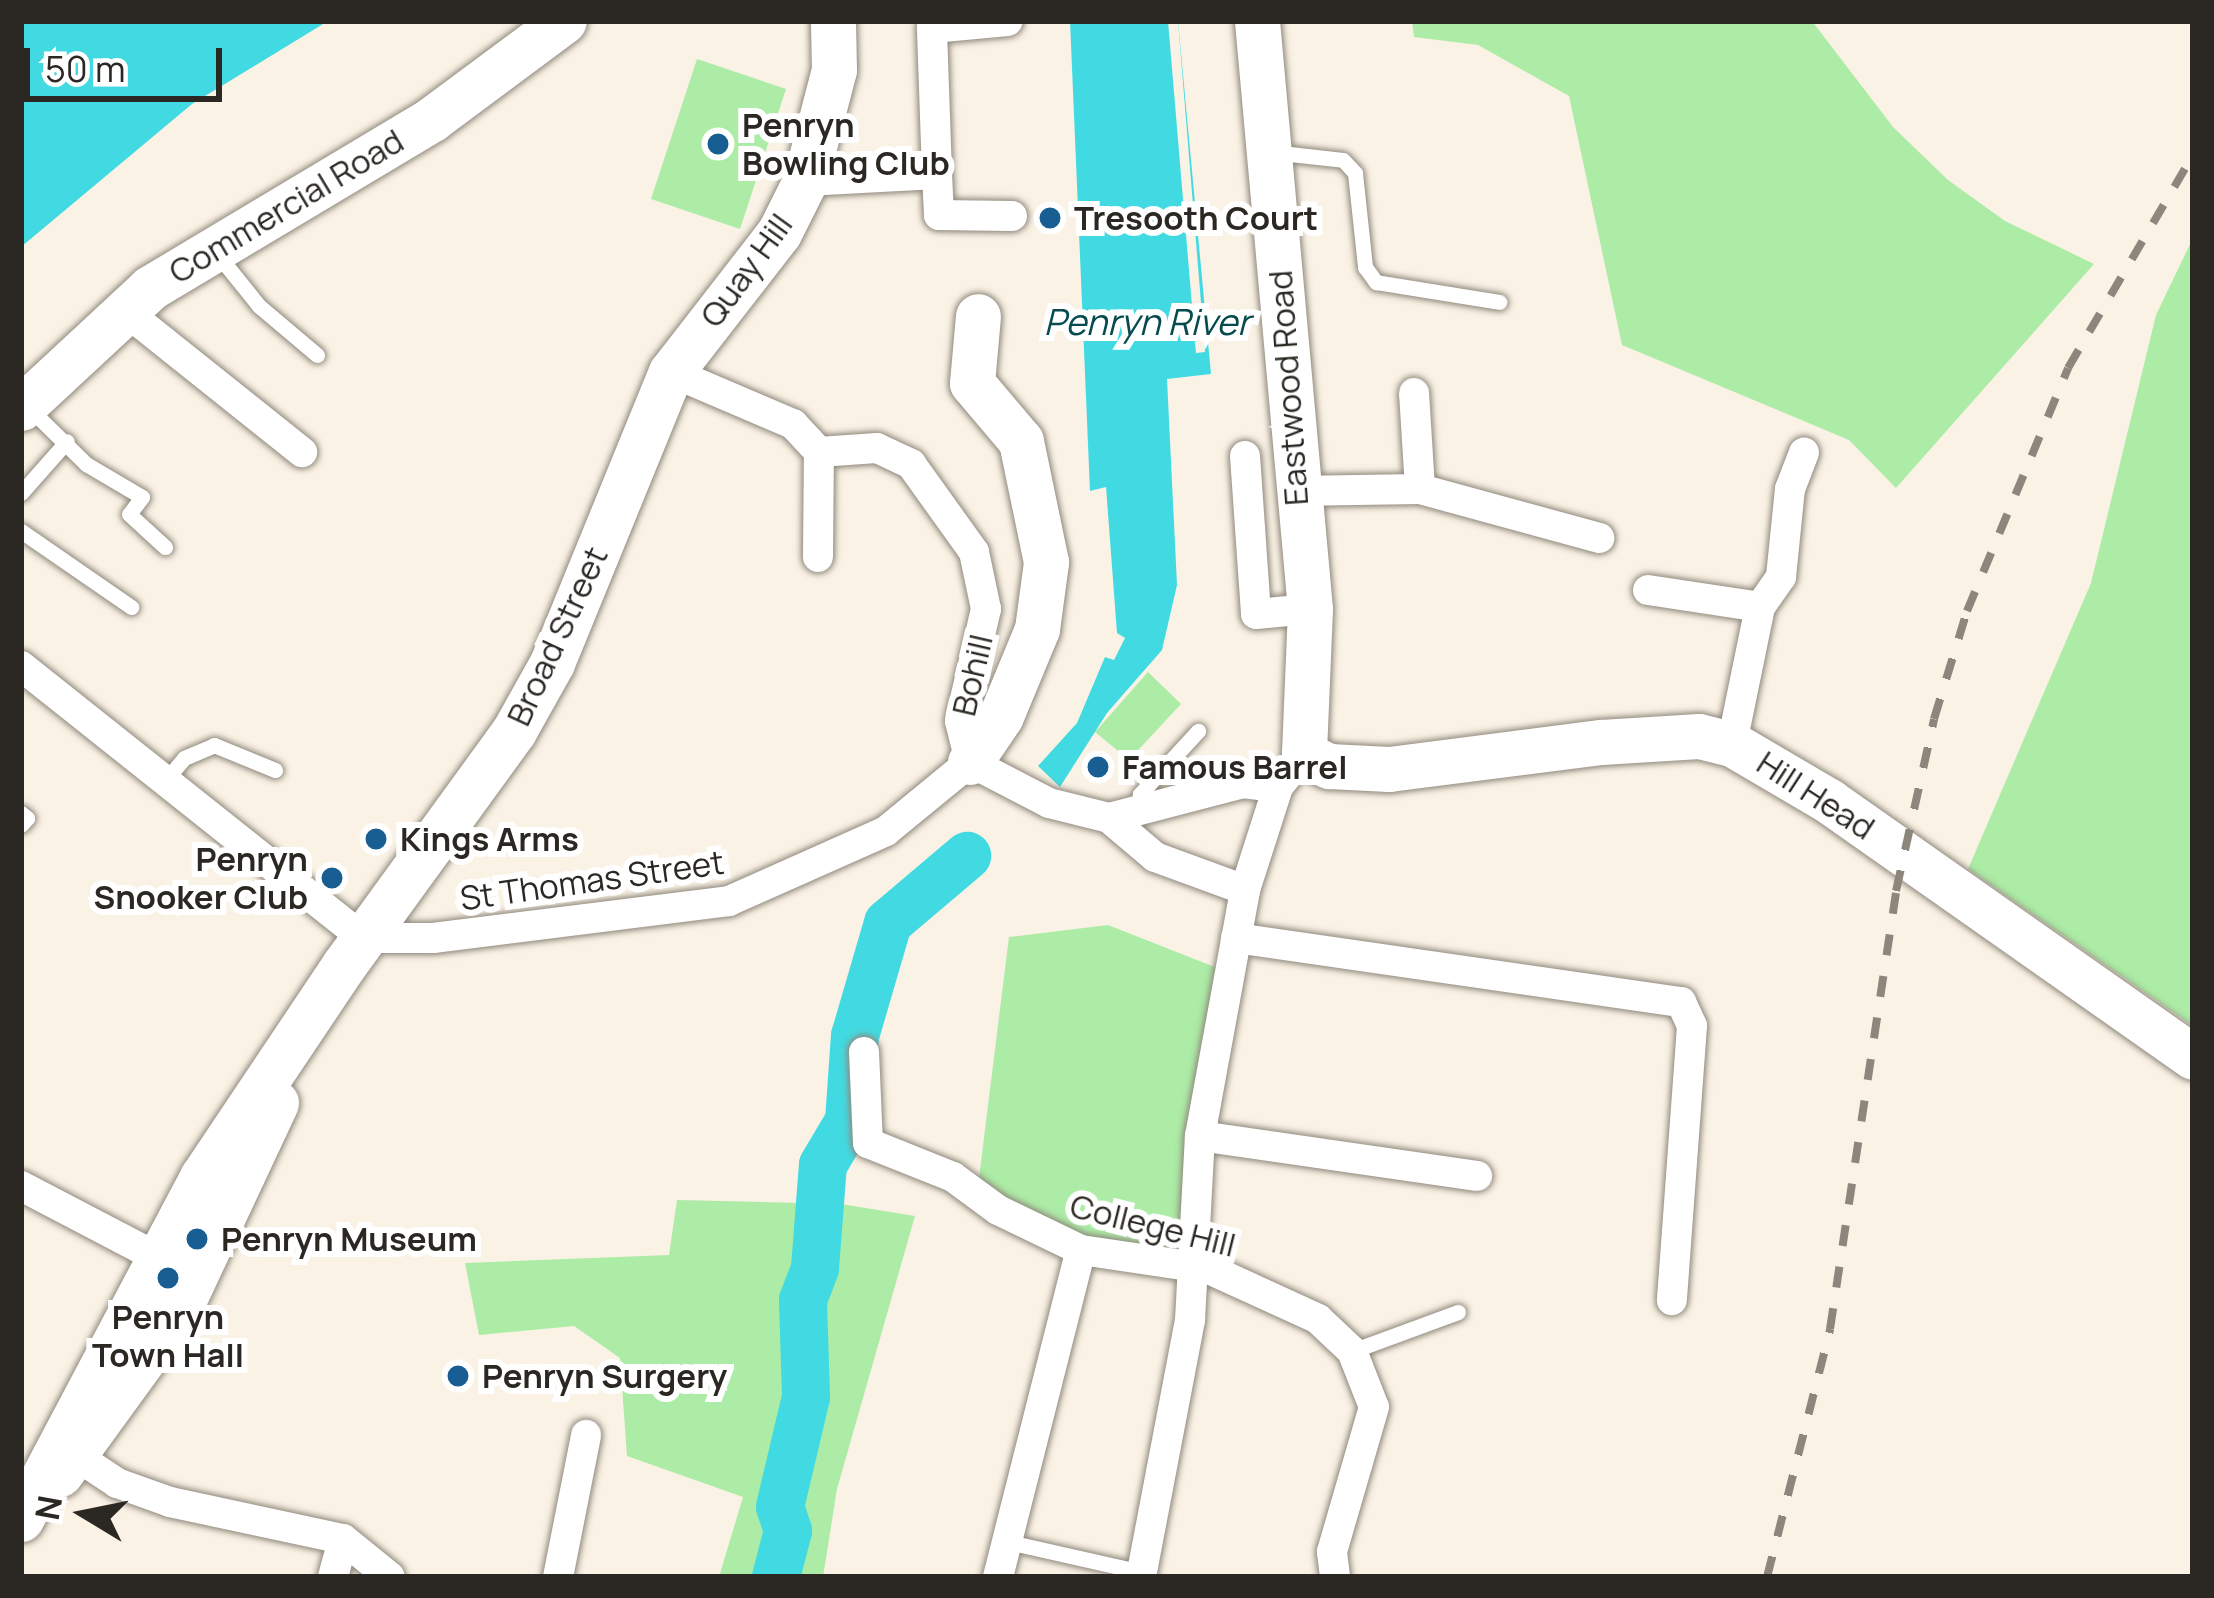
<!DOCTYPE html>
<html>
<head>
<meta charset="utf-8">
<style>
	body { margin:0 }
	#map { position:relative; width:2214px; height:1598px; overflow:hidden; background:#faf2e5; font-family:Manrope,sans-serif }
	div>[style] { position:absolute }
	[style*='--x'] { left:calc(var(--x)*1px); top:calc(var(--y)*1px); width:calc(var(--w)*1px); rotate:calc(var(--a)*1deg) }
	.green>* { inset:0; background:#aceca6 }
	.water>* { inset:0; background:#42dae2 }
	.pier>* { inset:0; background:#faf2e5 }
	.river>* { height:48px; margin:-24px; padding:0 24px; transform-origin:24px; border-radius:24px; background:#42dae2 }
	.roads { filter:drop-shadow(0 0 3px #90897d) drop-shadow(0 0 3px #90897d) }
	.lane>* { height:15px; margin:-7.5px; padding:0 7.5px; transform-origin:7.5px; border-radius:7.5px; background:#fff }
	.street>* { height:30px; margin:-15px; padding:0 15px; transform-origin:15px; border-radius:15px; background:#fff }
	.secondary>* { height:45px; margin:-22.5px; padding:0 22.5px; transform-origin:22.5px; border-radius:22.5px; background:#fff }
	.rail>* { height:8px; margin-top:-4px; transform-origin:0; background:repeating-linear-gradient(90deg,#8c867d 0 21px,transparent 0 42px) }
	.dots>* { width:33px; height:33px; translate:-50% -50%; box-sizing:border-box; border:6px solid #fff; border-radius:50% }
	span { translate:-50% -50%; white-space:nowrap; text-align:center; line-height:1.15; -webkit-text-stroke:12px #fff; paint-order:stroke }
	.poi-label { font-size:33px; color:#2b2823; font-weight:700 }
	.left { translate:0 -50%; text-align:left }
	.right { translate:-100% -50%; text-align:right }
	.street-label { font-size:33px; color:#2b2823 }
	.water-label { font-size:36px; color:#064b4e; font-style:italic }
	.frame { position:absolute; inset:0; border:24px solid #2b2823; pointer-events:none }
	.north { position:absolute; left:24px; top:1454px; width:120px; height:120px; -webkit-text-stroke:9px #fff; paint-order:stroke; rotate:280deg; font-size:33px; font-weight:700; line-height:48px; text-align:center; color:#2b2823 }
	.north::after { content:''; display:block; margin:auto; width:42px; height:54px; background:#2b2823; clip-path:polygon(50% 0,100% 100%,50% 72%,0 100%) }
	.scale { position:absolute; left:24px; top:48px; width:198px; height:54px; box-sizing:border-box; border:6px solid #2b2823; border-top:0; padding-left:15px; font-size:36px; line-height:42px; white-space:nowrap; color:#2b2823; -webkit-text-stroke:9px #fff; paint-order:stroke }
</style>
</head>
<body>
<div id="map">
	<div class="green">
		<i style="clip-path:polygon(1412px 21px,1812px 21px,1893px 127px,1948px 180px,2005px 221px,2094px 264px,1896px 488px,1849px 440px,1622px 345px,1569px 96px,1478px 45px,1414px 37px)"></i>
		<i style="clip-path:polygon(697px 59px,786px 89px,740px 229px,651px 199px)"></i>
		<i style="clip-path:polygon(2193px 238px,2193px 1026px,1968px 869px,2091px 583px,2156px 315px)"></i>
		<i style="clip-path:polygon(1148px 672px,1181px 704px,1129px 760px,1095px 732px)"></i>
		<i style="clip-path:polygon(1108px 925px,1230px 973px,1194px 1266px,1081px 1250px,977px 1194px,1009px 937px)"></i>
		<i style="clip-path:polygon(677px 1200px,841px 1204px,915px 1216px,837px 1489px,823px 1577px,719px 1577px,743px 1497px,627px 1456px,620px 1358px,574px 1326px,479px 1335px,465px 1263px,669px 1255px)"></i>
	</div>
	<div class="water">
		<i style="clip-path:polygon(21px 21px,328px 21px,192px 104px,21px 247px)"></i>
		<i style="clip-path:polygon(1070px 21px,1178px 21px,1211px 374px,1167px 379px,1177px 585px,1162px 650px,1107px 713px,1060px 787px,1038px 766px,1077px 723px,1105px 657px,1114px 660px,1125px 638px,1117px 633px,1106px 487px,1090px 491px)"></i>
	</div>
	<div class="pier">
		<i style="clip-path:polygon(1168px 21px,1178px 21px,1205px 352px,1196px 353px)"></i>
	</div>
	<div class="river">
		<i style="--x:776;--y:1577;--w:48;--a:-75.4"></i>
		<i style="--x:788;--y:1531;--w:25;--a:-108"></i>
		<i style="--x:780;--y:1507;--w:113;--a:-76.7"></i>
		<i style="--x:806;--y:1397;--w:97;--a:-91.8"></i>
		<i style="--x:803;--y:1300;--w:34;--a:-69"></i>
		<i style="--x:815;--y:1268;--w:103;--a:-85.6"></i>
		<i style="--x:823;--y:1165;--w:51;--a:-59.4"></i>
		<i style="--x:849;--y:1121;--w:85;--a:-86"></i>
		<i style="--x:855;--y:1036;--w:118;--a:-73.7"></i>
		<i style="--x:888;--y:923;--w:104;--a:-40.3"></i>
	</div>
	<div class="roads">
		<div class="lane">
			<i style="--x:1272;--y:152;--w:71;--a:6.4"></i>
			<i style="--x:1343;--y:160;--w:18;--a:47"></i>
			<i style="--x:1355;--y:173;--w:95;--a:83.9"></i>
			<i style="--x:1365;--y:267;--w:19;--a:54"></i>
			<i style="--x:1376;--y:282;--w:125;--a:9.2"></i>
			<i style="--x:218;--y:255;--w:65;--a:51.2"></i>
			<i style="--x:259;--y:306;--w:76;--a:40.2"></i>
			<i style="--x:27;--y:406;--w:83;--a:44.5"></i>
			<i style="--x:86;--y:464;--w:65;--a:30.5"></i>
			<i style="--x:142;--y:497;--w:21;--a:127"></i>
			<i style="--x:129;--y:514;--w:49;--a:42.5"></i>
			<i style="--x:21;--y:493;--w:69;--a:-48.5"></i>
			<i style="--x:21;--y:531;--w:134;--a:34.6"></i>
			<i style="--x:164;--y:782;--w:31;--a:-50"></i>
			<i style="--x:184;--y:758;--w:33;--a:-23"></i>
			<i style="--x:214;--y:745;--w:66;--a:22.3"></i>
			<i style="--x:1137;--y:811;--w:17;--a:-80"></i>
			<i style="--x:1140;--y:794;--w:86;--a:-47.4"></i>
			<i style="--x:21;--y:813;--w:8;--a:40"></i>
			<i style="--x:27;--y:818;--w:9;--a:131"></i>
			<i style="--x:1352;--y:1351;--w:113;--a:-20.2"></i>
			<i style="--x:1004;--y:1541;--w:141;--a:12.7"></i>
		</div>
		<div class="street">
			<i style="--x:937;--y:174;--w:41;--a:87.2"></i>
			<i style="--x:939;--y:215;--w:73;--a:0.8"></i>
			<i style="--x:805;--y:181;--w:132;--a:-3"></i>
			<i style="--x:937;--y:174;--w:146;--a:-92"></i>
			<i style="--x:932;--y:28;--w:76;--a:-5.3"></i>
			<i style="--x:124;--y:310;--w:228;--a:38.6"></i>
			<i style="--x:671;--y:372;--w:133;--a:23.1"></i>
			<i style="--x:793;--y:424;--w:38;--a:47"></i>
			<i style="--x:1414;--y:393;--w:96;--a:86.4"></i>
			<i style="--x:819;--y:452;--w:58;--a:-3.9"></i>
			<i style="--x:877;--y:448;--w:38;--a:25"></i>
			<i style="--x:911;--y:464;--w:108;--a:54.4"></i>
			<i style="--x:974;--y:552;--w:58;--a:78.1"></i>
			<i style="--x:986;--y:609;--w:115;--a:103.1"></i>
			<i style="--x:960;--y:721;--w:42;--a:76.3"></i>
			<i style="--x:1245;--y:456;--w:158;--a:86"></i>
			<i style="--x:1256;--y:614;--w:54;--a:-5.3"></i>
			<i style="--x:1294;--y:491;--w:126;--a:-0.9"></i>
			<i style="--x:1420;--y:489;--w:186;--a:15.3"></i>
			<i style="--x:818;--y:557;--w:105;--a:-89.5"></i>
			<i style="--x:1648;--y:590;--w:113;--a:8.6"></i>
			<i style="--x:1760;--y:607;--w:140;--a:101.6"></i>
			<i style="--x:1760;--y:607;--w:37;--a:-55"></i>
			<i style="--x:1781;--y:577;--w:88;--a:-84.2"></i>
			<i style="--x:1790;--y:489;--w:39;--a:-69"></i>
			<i style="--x:21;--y:666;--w:437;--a:38.5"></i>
			<i style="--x:363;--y:938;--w:70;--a:0"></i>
			<i style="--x:433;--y:938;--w:298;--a:-7.1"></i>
			<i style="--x:729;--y:901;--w:172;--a:-24"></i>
			<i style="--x:886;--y:831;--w:109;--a:-39.4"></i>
			<i style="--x:970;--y:762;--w:89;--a:27.4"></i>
			<i style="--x:1049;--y:803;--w:62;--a:14"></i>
			<i style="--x:1109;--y:818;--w:138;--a:-14.6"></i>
			<i style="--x:1243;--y:783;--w:35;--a:7"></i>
			<i style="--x:1109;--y:818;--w:60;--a:40.3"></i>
			<i style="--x:1155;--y:857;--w:96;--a:20.1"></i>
			<i style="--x:1236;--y:938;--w:450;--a:8.2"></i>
			<i style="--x:1681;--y:1002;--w:26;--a:65"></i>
			<i style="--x:1692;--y:1026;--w:275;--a:94.2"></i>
			<i style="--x:864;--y:1052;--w:91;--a:87.5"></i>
			<i style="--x:868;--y:1143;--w:92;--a:21.8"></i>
			<i style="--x:953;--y:1177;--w:56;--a:36.3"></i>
			<i style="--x:998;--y:1210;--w:92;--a:25.7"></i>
			<i style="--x:1081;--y:1250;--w:129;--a:8.4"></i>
			<i style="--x:1209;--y:1269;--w:120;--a:24.6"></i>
			<i style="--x:1318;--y:1319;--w:47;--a:43.3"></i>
			<i style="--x:1352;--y:1351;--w:60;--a:68.6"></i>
			<i style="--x:1374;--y:1407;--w:151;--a:106.2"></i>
			<i style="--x:1332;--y:1552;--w:25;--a:83"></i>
			<i style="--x:1200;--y:1136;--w:280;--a:8.2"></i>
			<i style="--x:21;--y:1186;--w:151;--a:27.6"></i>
			<i style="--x:78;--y:1457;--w:47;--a:33.7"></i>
			<i style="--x:117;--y:1483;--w:56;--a:19.7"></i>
			<i style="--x:170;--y:1502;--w:177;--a:12.1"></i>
			<i style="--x:343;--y:1539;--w:60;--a:39"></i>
			<i style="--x:333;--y:1577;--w:39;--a:-75"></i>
			<i style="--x:558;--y:1577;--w:145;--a:-78.8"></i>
			<i style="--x:998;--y:1577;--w:337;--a:-75.8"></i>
			<i style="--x:1141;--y:1577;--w:262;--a:-79.2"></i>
			<i style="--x:1190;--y:1320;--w:184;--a:-86.9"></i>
			<i style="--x:1200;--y:1136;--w:250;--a:-79.6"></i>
			<i style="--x:1245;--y:890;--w:108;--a:-72.2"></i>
			<i style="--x:1278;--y:787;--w:42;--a:-51.8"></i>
		</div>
		<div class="secondary">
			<i style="--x:1257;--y:21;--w:590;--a:84.85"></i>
			<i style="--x:1310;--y:609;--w:145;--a:92.4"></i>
			<i style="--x:1304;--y:754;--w:28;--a:26"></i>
			<i style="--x:1329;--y:766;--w:60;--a:2.9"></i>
			<i style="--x:1389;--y:769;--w:214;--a:-7.3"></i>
			<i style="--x:1601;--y:742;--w:98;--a:-3.5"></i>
			<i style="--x:1699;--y:736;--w:34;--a:14"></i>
			<i style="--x:1732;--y:744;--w:113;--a:30.4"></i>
			<i style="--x:1829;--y:801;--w:445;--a:35.1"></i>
			<i style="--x:21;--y:408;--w:176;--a:-42.9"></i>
			<i style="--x:150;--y:288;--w:329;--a:-30.9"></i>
			<i style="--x:432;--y:119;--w:164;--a:-36.6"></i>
			<i style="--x:970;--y:762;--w:55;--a:-56"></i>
			<i style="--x:1001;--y:716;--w:94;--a:-67.5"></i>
			<i style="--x:1037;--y:629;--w:68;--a:-82.3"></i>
			<i style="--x:1046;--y:562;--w:124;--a:-101.7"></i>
			<i style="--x:1021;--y:441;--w:76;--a:-130.2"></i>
			<i style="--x:972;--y:383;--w:67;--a:-84.9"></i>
			<i style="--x:60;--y:1474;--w:203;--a:-54"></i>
			<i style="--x:179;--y:1310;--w:229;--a:-64.9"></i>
			<i style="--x:21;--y:1519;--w:387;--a:-62.1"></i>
			<i style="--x:202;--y:1177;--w:255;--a:-56.2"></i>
			<i style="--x:344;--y:965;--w:289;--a:-54"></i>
			<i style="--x:514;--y:731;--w:78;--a:-60.8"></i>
			<i style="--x:552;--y:663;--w:314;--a:-67.8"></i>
			<i style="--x:671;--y:372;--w:176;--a:-52.2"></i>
			<i style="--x:779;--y:233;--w:58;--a:-63.4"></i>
			<i style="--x:805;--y:181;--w:115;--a:-75.4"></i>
			<i style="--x:834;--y:70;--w:49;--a:-91.2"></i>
		</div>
	</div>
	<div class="rail">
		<i style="--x:1767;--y:1577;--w:256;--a:-75.7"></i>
		<i style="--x:1830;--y:1329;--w:443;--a:-81.4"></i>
		<i style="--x:1896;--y:891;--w:176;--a:-77.5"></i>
		<i style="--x:1934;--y:719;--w:113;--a:-73"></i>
		<i style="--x:1967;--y:611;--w:263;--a:-67.4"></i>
		<i style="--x:2068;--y:368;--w:247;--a:-59.6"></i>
	</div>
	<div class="dots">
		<i style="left:718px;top:144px;background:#195e92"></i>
		<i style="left:1050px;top:218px;background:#195e92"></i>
		<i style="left:1098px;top:767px;background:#195e92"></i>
		<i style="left:376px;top:839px;background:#195e92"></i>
		<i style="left:332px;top:878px;background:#195e92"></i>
		<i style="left:197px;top:1239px;background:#195e92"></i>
		<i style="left:168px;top:1278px;background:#195e92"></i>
		<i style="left:458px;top:1376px;background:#195e92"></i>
	</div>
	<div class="poi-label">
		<span class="left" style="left:742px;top:144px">Penryn<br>Bowling Club</span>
		<span class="left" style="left:1074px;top:218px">Tresooth Court</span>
		<span class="left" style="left:1122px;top:767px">Famous Barrel</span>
		<span class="left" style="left:400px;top:839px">Kings Arms</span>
		<span class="right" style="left:308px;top:878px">Penryn<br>Snooker Club</span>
		<span class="left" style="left:221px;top:1239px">Penryn Museum</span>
		<span style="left:168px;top:1336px">Penryn<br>Town Hall</span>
		<span class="left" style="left:482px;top:1376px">Penryn Surgery</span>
	</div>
	<div class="street-label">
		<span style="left:286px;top:206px;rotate:-31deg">Commercial Road</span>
		<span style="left:746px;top:270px;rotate:-54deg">Quay Hill</span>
		<span style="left:1288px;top:388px;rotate:-94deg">Eastwood Road</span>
		<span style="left:557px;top:636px;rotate:-65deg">Broad Street</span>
		<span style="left:972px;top:675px;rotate:-77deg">Bohill</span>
		<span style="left:1816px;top:795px;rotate:33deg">Hill Head</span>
		<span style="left:592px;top:880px;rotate:-8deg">St Thomas Street</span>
		<span style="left:1153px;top:1225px;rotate:14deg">College Hill</span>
	</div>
	<div class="water-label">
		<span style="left:1147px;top:322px">Penryn River</span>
	</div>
	<div class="frame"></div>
	<div class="north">N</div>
	<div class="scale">50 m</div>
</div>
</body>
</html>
